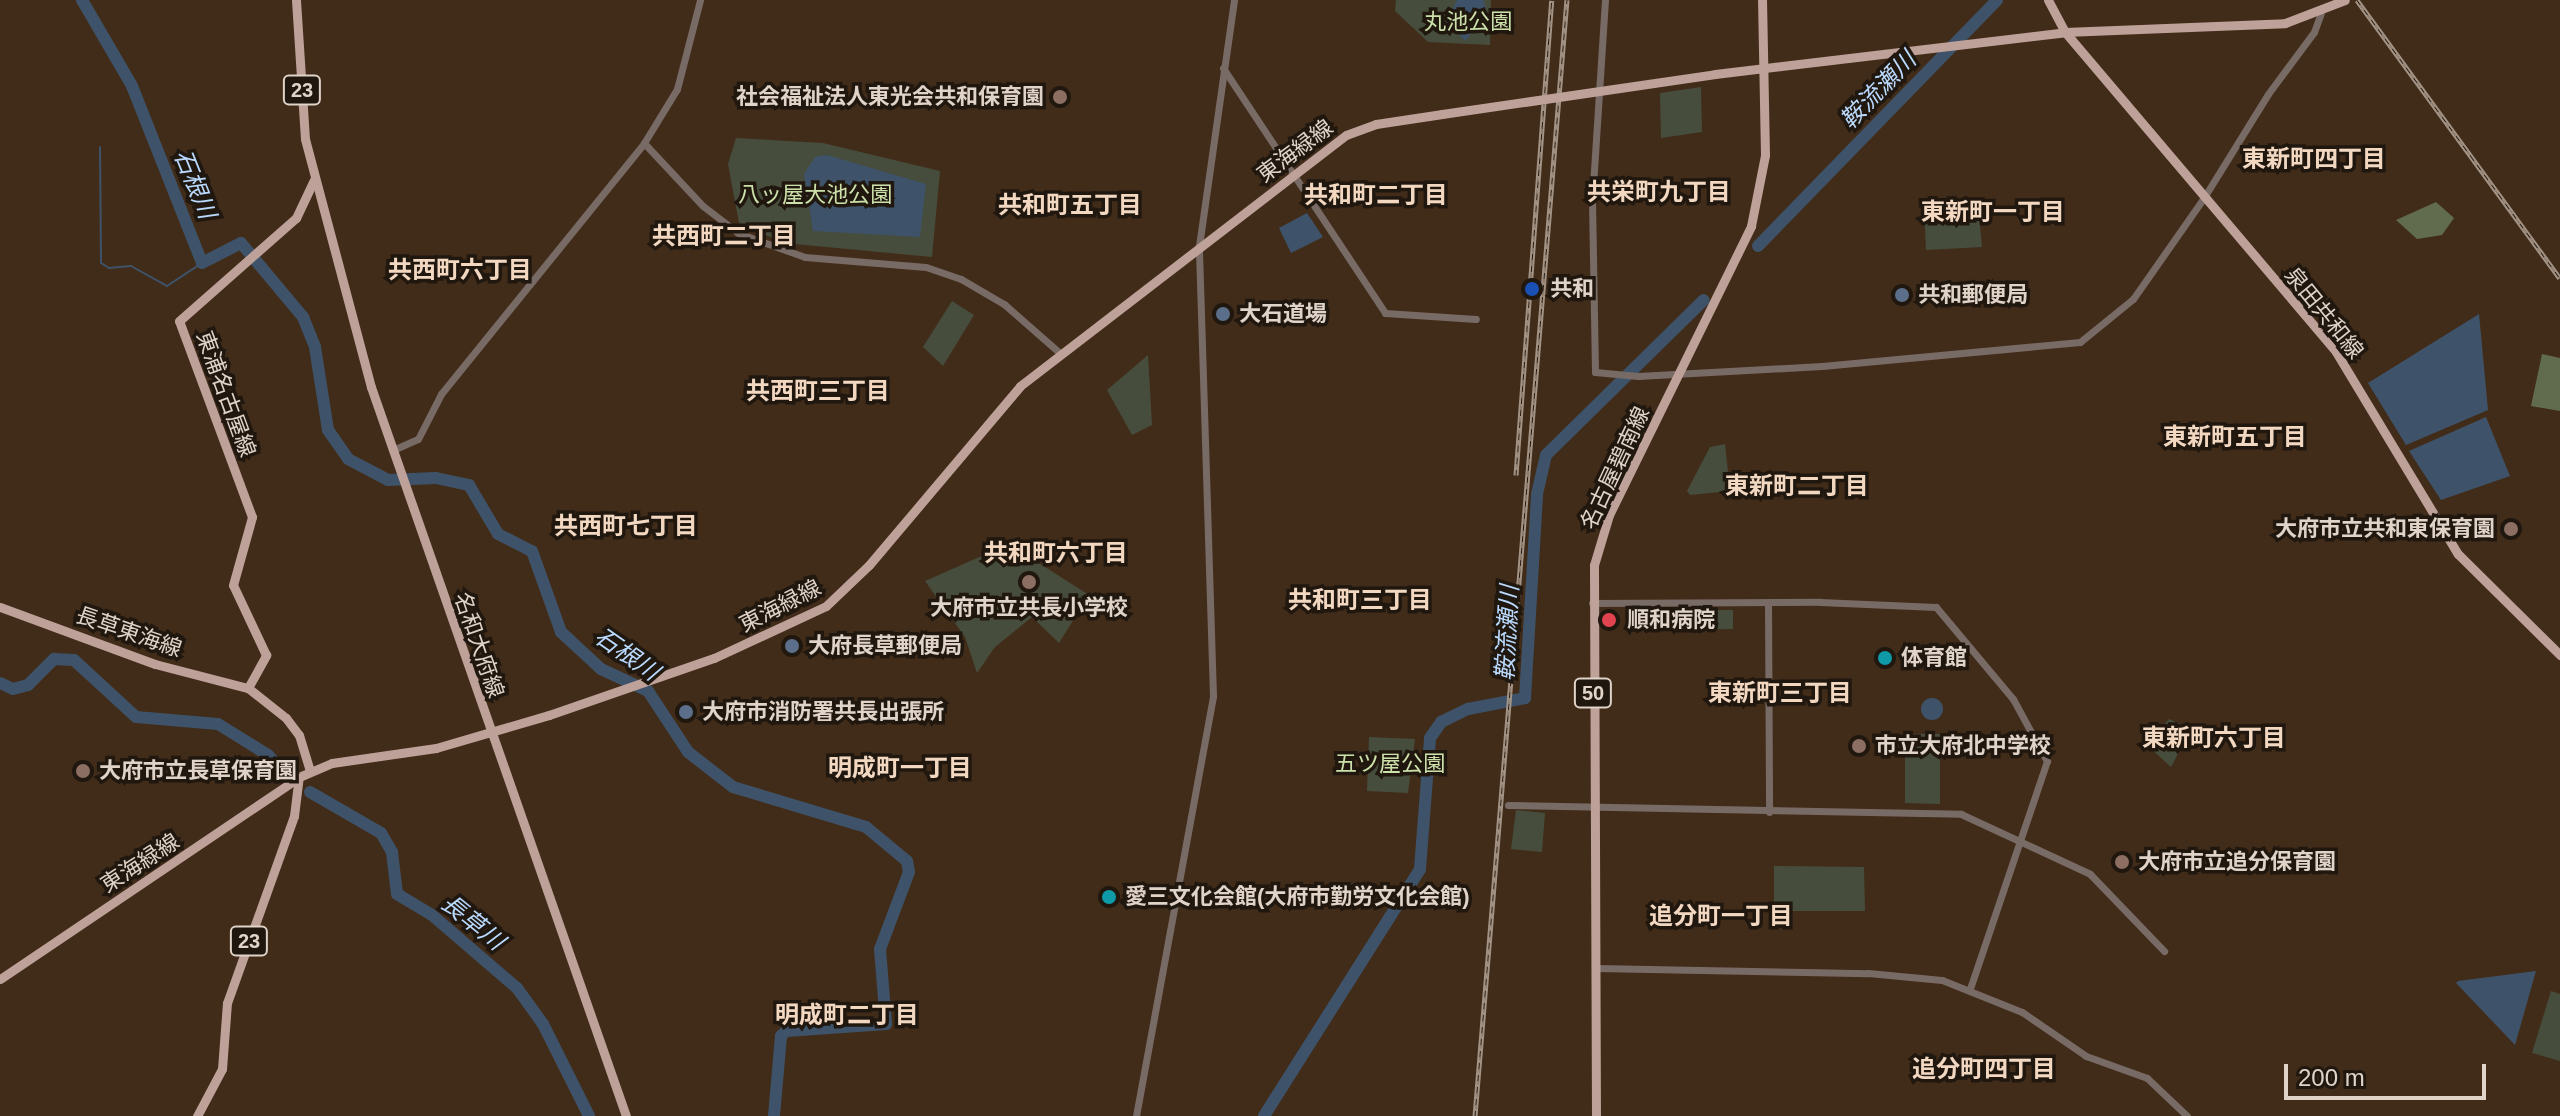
<!DOCTYPE html>
<html>
<head>
<meta charset="utf-8">
<style>
	body { margin:0 }
	#map { position:relative; width:2560px; height:1116px; overflow:hidden; background:#412c1a; font-family:Helvetica,"Noto Sans JP",sans-serif }
	div>[style] { position:absolute }
	[style*='--x'] { left:calc(var(--x)*1px); top:calc(var(--y)*1px); width:calc(var(--w)*1px); rotate:calc(var(--a)*1deg) }
	.green>* { inset:0; background:#474d3c }
	.forest>* { inset:0; background:#616c4f }
	.water>* { inset:0; background:#3e5369 }
	.round { border-radius:50% }
	.stream>* { height:2px; margin:-1px; padding:0 1px; transform-origin:1px; border-radius:1px; background:#3e5369 }
	.river>* { height:12px; margin:-6px; padding:0 6px; transform-origin:6px; border-radius:6px; background:#3e5369 }
	.minor>* { height:7px; margin:-3.5px; padding:0 3.5px; transform-origin:3.5px; border-radius:3.5px; background:#786a65 }
	.major>* { height:9px; margin:-4.5px; padding:0 4.5px; transform-origin:4.5px; border-radius:4.5px; background:#bea198 }
	.rail>* { height:5px; margin-top:-2.5px; transform-origin:0; background:repeating-linear-gradient(90deg,#20170f 0 6px,#a39385 0 12px); box-sizing:border-box; border-block:2px solid #a39385 }
	.major-bridge>* { height:9px; margin:-4.5px; padding:0 4.5px; transform-origin:4.5px; border-radius:4.5px; background:#bea198 }
	.dots>* { width:22px; height:22px; translate:-50% -50%; box-sizing:border-box; border:4px solid #20170f; border-radius:50% }
	span { translate:-50% -50%; white-space:nowrap; text-align:center; line-height:1.15; -webkit-text-stroke:7px #20170f; paint-order:stroke }
	.shield-label span { padding:2px 6px; background:#20170f; border:2px solid; border-radius:6px; -webkit-text-stroke-width:0 }
	.shield-label { font-size:20px; color:#e0d3c8; font-weight:700 }
	.park-label { font-size:22px; color:#cce0aa }
	.poi-label { font-size:22px; color:#e0d3c8; font-weight:700 }
	.right { translate:-100% -50%; text-align:right }
	.left { translate:0 -50%; text-align:left }
	.street-label { font-size:22px; color:#e0d3c8 }
	.water-label { font-size:24px; color:#b9d9fd; font-style:italic }
	.neighbourhood-label { font-size:24px; color:#f2d7c1; font-weight:700 }
	.scale { position:absolute; left:2284px; top:1064px; width:202px; height:36px; box-sizing:border-box; border:4px solid #e0d3c8; border-top:0; padding-left:10px; font-size:24px; line-height:28px; white-space:nowrap; color:#e0d3c8; -webkit-text-stroke:6px #20170f; paint-order:stroke }
</style>
</head>
<body>
<div id="map">
	<div class="green">
		<i style="clip-path:polygon(1396px 0,1491px 0,1490px 45px,1428px 42px,1395px 11px)"></i>
		<i style="clip-path:polygon(1701px 87px,1702px 132px,1661px 138px,1660px 93px)"></i>
		<i style="clip-path:polygon(736px 138px,823px 143px,940px 171px,932px 257px,784px 243px,739px 223px,728px 164px)"></i>
		<i style="clip-path:polygon(1978px 203px,1982px 247px,1926px 250px,1924px 208px)"></i>
		<i style="clip-path:polygon(952px 301px,974px 315px,943px 366px,923px 347px)"></i>
		<i style="clip-path:polygon(1148px 355px,1152px 425px,1132px 435px,1107px 390px)"></i>
		<i style="clip-path:polygon(1725px 444px,1730px 491px,1690px 495px,1687px 491px,1710px 447px)"></i>
		<i style="clip-path:polygon(1009px 544px,1089px 595px,1059px 643px,1032px 617px,995px 647px,977px 673px,965px 637px,925px 581px)"></i>
		<i style="clip-path:polygon(1660px 610px,1733px 610px,1733px 629px,1660px 630px)"></i>
		<i style="clip-path:polygon(2169px 719px,2191px 729px,2171px 767px,2147px 745px)"></i>
		<i style="clip-path:polygon(1905px 734px,1940px 734px,1940px 804px,1905px 803px)"></i>
		<i style="clip-path:polygon(1369px 737px,1415px 739px,1408px 793px,1367px 791px)"></i>
		<i style="clip-path:polygon(1516px 810px,1545px 813px,1542px 852px,1511px 849px)"></i>
		<i style="clip-path:polygon(1774px 866px,1864px 867px,1865px 911px,1774px 911px)"></i>
		<i style="clip-path:polygon(2551px 991px,2560px 994px,2560px 1061px,2532px 1053px)"></i>
	</div>
	<div class="forest">
		<i style="clip-path:polygon(2436px 202px,2454px 218px,2442px 235px,2417px 239px,2396px 220px)"></i>
		<i style="clip-path:polygon(2542px 354px,2560px 358px,2560px 411px,2531px 406px)"></i>
	</div>
	<div class="water">
		<i style="clip-path:polygon(1457px 0,1483px 0,1486px 8px,1466px 41px,1446px 23px)"></i>
		<i style="clip-path:polygon(827px 155px,926px 184px,920px 237px,813px 231px,804px 174px,815px 157px)"></i>
		<i style="clip-path:polygon(1307px 213px,1323px 237px,1291px 253px,1279px 228px)"></i>
		<i style="clip-path:polygon(2479px 314px,2488px 410px,2406px 445px,2368px 383px)"></i>
		<i style="clip-path:polygon(2486px 417px,2510px 476px,2441px 500px,2409px 451px)"></i>
		<i class="round" style="left:1921px;top:698px;width:22px;height:22px"></i>
		<i style="clip-path:polygon(2536px 971px,2515px 1045px,2456px 983px,2458px 981px)"></i>
	</div>
	<div class="stream">
		<i style="--x:100;--y:147;--w:116;--a:89.5"></i>
		<i style="--x:101;--y:263;--w:9;--a:32"></i>
		<i style="--x:109;--y:268;--w:22;--a:-5"></i>
		<i style="--x:131;--y:266;--w:41;--a:29.1"></i>
		<i style="--x:167;--y:286;--w:42;--a:-33.3"></i>
	</div>
	<div class="river">
		<i style="--x:82;--y:0;--w:99;--a:59.8"></i>
		<i style="--x:132;--y:86;--w:190;--a:68.4"></i>
		<i style="--x:202;--y:263;--w:44;--a:-27.1"></i>
		<i style="--x:241;--y:243;--w:97;--a:50"></i>
		<i style="--x:303;--y:317;--w:32;--a:68"></i>
		<i style="--x:315;--y:347;--w:84;--a:81.1"></i>
		<i style="--x:328;--y:430;--w:35;--a:55"></i>
		<i style="--x:348;--y:459;--w:45;--a:27.7"></i>
		<i style="--x:388;--y:480;--w:48;--a:-2.4"></i>
		<i style="--x:436;--y:478;--w:34;--a:12"></i>
		<i style="--x:469;--y:485;--w:57;--a:59.4"></i>
		<i style="--x:498;--y:534;--w:38;--a:27"></i>
		<i style="--x:532;--y:551;--w:86;--a:70.3"></i>
		<i style="--x:561;--y:632;--w:54;--a:42.8"></i>
		<i style="--x:601;--y:669;--w:52;--a:25.1"></i>
		<i style="--x:648;--y:691;--w:73;--a:56.7"></i>
		<i style="--x:688;--y:752;--w:57;--a:37.9"></i>
		<i style="--x:733;--y:787;--w:139;--a:16.7"></i>
		<i style="--x:866;--y:827;--w:53;--a:39.7"></i>
		<i style="--x:907;--y:861;--w:11;--a:80"></i>
		<i style="--x:909;--y:872;--w:82;--a:110.6"></i>
		<i style="--x:880;--y:949;--w:75;--a:85.4"></i>
		<i style="--x:886;--y:1024;--w:100;--a:176"></i>
		<i style="--x:786;--y:1031;--w:7;--a:135"></i>
		<i style="--x:781;--y:1036;--w:80;--a:95"></i>
		<i style="--x:1758;--y:246;--w:343;--a:-45.8"></i>
		<i style="--x:0;--y:683;--w:14;--a:25"></i>
		<i style="--x:13;--y:689;--w:16;--a:-15"></i>
		<i style="--x:28;--y:685;--w:37;--a:-45"></i>
		<i style="--x:54;--y:659;--w:20;--a:3"></i>
		<i style="--x:74;--y:660;--w:84;--a:42.6"></i>
		<i style="--x:136;--y:717;--w:82;--a:4.9"></i>
		<i style="--x:218;--y:724;--w:59;--a:31.8"></i>
		<i style="--x:268;--y:755;--w:23;--a:47"></i>
		<i style="--x:310;--y:792;--w:82;--a:30"></i>
		<i style="--x:381;--y:833;--w:22;--a:60"></i>
		<i style="--x:392;--y:852;--w:42;--a:83.2"></i>
		<i style="--x:397;--y:894;--w:41;--a:31"></i>
		<i style="--x:432;--y:915;--w:112;--a:40.7"></i>
		<i style="--x:517;--y:988;--w:44;--a:54.2"></i>
		<i style="--x:543;--y:1024;--w:103;--a:63.4"></i>
		<i style="--x:1264;--y:1116;--w:292;--a:-57.7"></i>
		<i style="--x:1420;--y:869;--w:131;--a:-85.6"></i>
		<i style="--x:1430;--y:738;--w:19;--a:-55"></i>
		<i style="--x:1441;--y:722;--w:30;--a:-26"></i>
		<i style="--x:1468;--y:709;--w:58;--a:-10.9"></i>
		<i style="--x:1525;--y:698;--w:204;--a:-86.6"></i>
		<i style="--x:1537;--y:494;--w:40;--a:-77"></i>
		<i style="--x:1546;--y:455;--w:221;--a:-44.5"></i>
	</div>
	<div class="minor">
		<i style="--x:1605;--y:0;--w:200;--a:93.7"></i>
		<i style="--x:1592;--y:200;--w:172;--a:89"></i>
		<i style="--x:1595;--y:372;--w:43;--a:5.3"></i>
		<i style="--x:1638;--y:376;--w:184;--a:-3.1"></i>
		<i style="--x:1822;--y:366;--w:259;--a:-5.3"></i>
		<i style="--x:2080;--y:342;--w:68;--a:-39.1"></i>
		<i style="--x:2133;--y:299;--w:122;--a:-55"></i>
		<i style="--x:2203;--y:199;--w:123;--a:-58.2"></i>
		<i style="--x:2268;--y:94;--w:77;--a:-53.4"></i>
		<i style="--x:2314;--y:32;--w:20;--a:-70"></i>
		<i style="--x:1223;--y:68;--w:294;--a:56.5"></i>
		<i style="--x:1385;--y:313;--w:91;--a:3.8"></i>
		<i style="--x:644;--y:143;--w:86;--a:46.9"></i>
		<i style="--x:703;--y:206;--w:44;--a:37.6"></i>
		<i style="--x:738;--y:233;--w:71;--a:19.7"></i>
		<i style="--x:805;--y:257;--w:121;--a:4.7"></i>
		<i style="--x:926;--y:267;--w:37;--a:19"></i>
		<i style="--x:961;--y:279;--w:50;--a:30.2"></i>
		<i style="--x:1004;--y:304;--w:76;--a:41.3"></i>
		<i style="--x:393;--y:450;--w:27;--a:-24"></i>
		<i style="--x:418;--y:439;--w:51;--a:-62.9"></i>
		<i style="--x:441;--y:394;--w:323;--a:-51"></i>
		<i style="--x:644;--y:143;--w:63;--a:-58.6"></i>
		<i style="--x:677;--y:89;--w:92;--a:-75.5"></i>
		<i style="--x:1768;--y:602;--w:210;--a:89.7"></i>
		<i style="--x:1592;--y:603;--w:228;--a:-0.3"></i>
		<i style="--x:1820;--y:602;--w:116;--a:2.5"></i>
		<i style="--x:1936;--y:607;--w:120;--a:50.1"></i>
		<i style="--x:2013;--y:699;--w:71;--a:61.3"></i>
		<i style="--x:2047;--y:761;--w:241;--a:108.7"></i>
		<i style="--x:1508;--y:805;--w:453;--a:1.1"></i>
		<i style="--x:1961;--y:814;--w:142;--a:24.9"></i>
		<i style="--x:2090;--y:874;--w:107;--a:46.1"></i>
		<i style="--x:1596;--y:968;--w:272;--a:1.1"></i>
		<i style="--x:1868;--y:973;--w:74;--a:5.4"></i>
		<i style="--x:1942;--y:980;--w:86;--a:21.8"></i>
		<i style="--x:2022;--y:1012;--w:78;--a:34.5"></i>
		<i style="--x:2086;--y:1056;--w:65;--a:19.8"></i>
		<i style="--x:2147;--y:1078;--w:55;--a:43.5"></i>
		<i style="--x:1136;--y:1116;--w:427;--a:-79.6"></i>
		<i style="--x:1213;--y:696;--w:450;--a:-91.8"></i>
		<i style="--x:1199;--y:246;--w:248;--a:-81.9"></i>
	</div>
	<div class="major">
		<i style="--x:296;--y:0;--w:139;--a:86.3"></i>
		<i style="--x:305;--y:139;--w:257;--a:75.1"></i>
		<i style="--x:371;--y:387;--w:772;--a:70.72"></i>
		<i style="--x:2048;--y:0;--w:36;--a:62"></i>
		<i style="--x:2065;--y:32;--w:419;--a:49.7"></i>
		<i style="--x:2336;--y:352;--w:236;--a:58.9"></i>
		<i style="--x:2458;--y:554;--w:144;--a:44.7"></i>
		<i style="--x:1715;--y:74;--w:353;--a:-6.8"></i>
		<i style="--x:2065;--y:32;--w:220;--a:-2.3"></i>
		<i style="--x:2285;--y:23;--w:64;--a:-21"></i>
		<i style="--x:0;--y:607;--w:165;--a:20.2"></i>
		<i style="--x:155;--y:664;--w:96;--a:14.5"></i>
		<i style="--x:248;--y:688;--w:48;--a:38.3"></i>
		<i style="--x:286;--y:718;--w:21;--a:53"></i>
		<i style="--x:299;--y:735;--w:37;--a:73"></i>
		<i style="--x:248;--y:688;--w:38;--a:-61"></i>
		<i style="--x:266;--y:655;--w:77;--a:-115.2"></i>
		<i style="--x:233;--y:585;--w:71;--a:-74.4"></i>
		<i style="--x:252;--y:517;--w:209;--a:-110.4"></i>
		<i style="--x:179;--y:321;--w:156;--a:-41.4"></i>
		<i style="--x:296;--y:218;--w:42;--a:-64.7"></i>
		<i style="--x:0;--y:979;--w:361;--a:-34"></i>
		<i style="--x:197;--y:1116;--w:53;--a:-62"></i>
		<i style="--x:222;--y:1069;--w:66;--a:-85.7"></i>
		<i style="--x:227;--y:1003;--w:199;--a:-70.3"></i>
		<i style="--x:294;--y:816;--w:39;--a:-83"></i>
		<i style="--x:299;--y:777;--w:36;--a:-23"></i>
		<i style="--x:332;--y:763;--w:105;--a:-8.2"></i>
		<i style="--x:436;--y:748;--w:118;--a:-16.3"></i>
		<i style="--x:549;--y:715;--w:175;--a:-19.1"></i>
		<i style="--x:714;--y:658;--w:123;--a:-24.9"></i>
		<i style="--x:826;--y:606;--w:59;--a:-43.6"></i>
		<i style="--x:869;--y:565;--w:234;--a:-49.8"></i>
		<i style="--x:1020;--y:386;--w:411;--a:-37.6"></i>
		<i style="--x:1346;--y:135;--w:32;--a:-20"></i>
		<i style="--x:1376;--y:124;--w:67;--a:-8.6"></i>
		<i style="--x:1596;--y:1116;--w:551;--a:-90.21"></i>
		<i style="--x:1594;--y:565;--w:52;--a:-73.3"></i>
		<i style="--x:1609;--y:515;--w:322;--a:-63.8"></i>
		<i style="--x:1751;--y:226;--w:72;--a:-78.8"></i>
		<i style="--x:1765;--y:155;--w:155;--a:-91.1"></i>
	</div>
	<div class="rail">
		<i style="--x:2357;--y:0;--w:344;--a:53.9"></i>
		<i style="--x:1516;--y:475;--w:476;--a:-85.7"></i>
		<i style="--x:1475;--y:1116;--w:1120;--a:-85.29"></i>
	</div>
	<div class="major-bridge">
		<i style="--x:1442;--y:114;--w:276;--a:-8.3"></i>
	</div>
	<div class="dots">
		<i style="left:1060px;top:97px;background:#8d6e63"></i>
		<i style="left:1532px;top:289px;background:#1a4fb4"></i>
		<i style="left:1902px;top:295px;background:#5c6f8a"></i>
		<i style="left:1223px;top:314px;background:#5c6f8a"></i>
		<i style="left:2511px;top:529px;background:#8d6e63"></i>
		<i style="left:1029px;top:582px;background:#8d6e63"></i>
		<i style="left:1609px;top:620px;background:#e0444e"></i>
		<i style="left:792px;top:646px;background:#5c6f8a"></i>
		<i style="left:1885px;top:658px;background:#0f9aa8"></i>
		<i style="left:686px;top:712px;background:#5c6f8a"></i>
		<i style="left:1859px;top:746px;background:#8d6e63"></i>
		<i style="left:83px;top:771px;background:#8d6e63"></i>
		<i style="left:2122px;top:862px;background:#8d6e63"></i>
		<i style="left:1109px;top:897px;background:#0f9aa8"></i>
	</div>
	<div class="shield-label">
		<span style="left:302px;top:90px">23</span>
		<span style="left:1593px;top:693px">50</span>
		<span style="left:249px;top:941px">23</span>
	</div>
	<div class="park-label">
		<span style="left:1468px;top:22px">丸池公園</span>
		<span style="left:815px;top:195px">八ッ屋大池公園</span>
		<span style="left:1390px;top:764px">五ツ屋公園</span>
	</div>
	<div class="poi-label">
		<span class="right" style="left:1044px;top:97px">社会福祉法人東光会共和保育園</span>
		<span class="left" style="left:1550px;top:289px">共和</span>
		<span class="left" style="left:1918px;top:295px">共和郵便局</span>
		<span class="left" style="left:1239px;top:314px">大石道場</span>
		<span class="right" style="left:2495px;top:529px">大府市立共和東保育園</span>
		<span style="left:1029px;top:608px">大府市立共長小学校</span>
		<span class="left" style="left:1627px;top:620px">順和病院</span>
		<span class="left" style="left:808px;top:646px">大府長草郵便局</span>
		<span class="left" style="left:1901px;top:658px">体育館</span>
		<span class="left" style="left:702px;top:712px">大府市消防署共長出張所</span>
		<span class="left" style="left:1875px;top:746px">市立大府北中学校</span>
		<span class="left" style="left:99px;top:771px">大府市立長草保育園</span>
		<span class="left" style="left:2138px;top:862px">大府市立追分保育園</span>
		<span class="left" style="left:1125px;top:897px">愛三文化会館(大府市勤労文化会館)</span>
	</div>
	<div class="street-label">
		<span style="left:1295px;top:151px;rotate:-37deg">東海緑線</span>
		<span style="left:2324px;top:313px;rotate:51deg">泉田共和線</span>
		<span style="left:226px;top:394px;rotate:70deg">東浦名古屋線</span>
		<span style="left:1615px;top:468px;rotate:-65deg">名古屋碧南線</span>
		<span style="left:780px;top:606px;rotate:-27deg">東海緑線</span>
		<span style="left:129px;top:632px;rotate:19deg">長草東海線</span>
		<span style="left:479px;top:645px;rotate:71deg">名和大府線</span>
		<span style="left:140px;top:863px;rotate:-33deg">東海緑線</span>
	</div>
	<div class="water-label">
		<span style="left:1878px;top:90px;rotate:-46deg">鞍流瀬川</span>
		<span style="left:195px;top:184px;rotate:68deg">石根川</span>
		<span style="left:1507px;top:633px;rotate:-87deg">鞍流瀬川</span>
		<span style="left:627px;top:654px;rotate:35deg">石根川</span>
		<span style="left:473px;top:922px;rotate:39deg">長草川</span>
	</div>
	<div class="neighbourhood-label">
		<span style="left:2314px;top:159px">東新町四丁目</span>
		<span style="left:1659px;top:192px">共栄町九丁目</span>
		<span style="left:1376px;top:195px">共和町二丁目</span>
		<span style="left:1070px;top:205px">共和町五丁目</span>
		<span style="left:1993px;top:212px">東新町一丁目</span>
		<span style="left:724px;top:236px">共西町二丁目</span>
		<span style="left:460px;top:270px">共西町六丁目</span>
		<span style="left:818px;top:391px">共西町三丁目</span>
		<span style="left:2235px;top:437px">東新町五丁目</span>
		<span style="left:1797px;top:486px">東新町二丁目</span>
		<span style="left:626px;top:526px">共西町七丁目</span>
		<span style="left:1056px;top:553px">共和町六丁目</span>
		<span style="left:1360px;top:600px">共和町三丁目</span>
		<span style="left:1780px;top:693px">東新町三丁目</span>
		<span style="left:2214px;top:738px">東新町六丁目</span>
		<span style="left:900px;top:768px">明成町一丁目</span>
		<span style="left:1721px;top:916px">追分町一丁目</span>
		<span style="left:847px;top:1015px">明成町二丁目</span>
		<span style="left:1984px;top:1069px">追分町四丁目</span>
	</div>
	<div class="scale">200 m</div>
</div>
</body>
</html>
